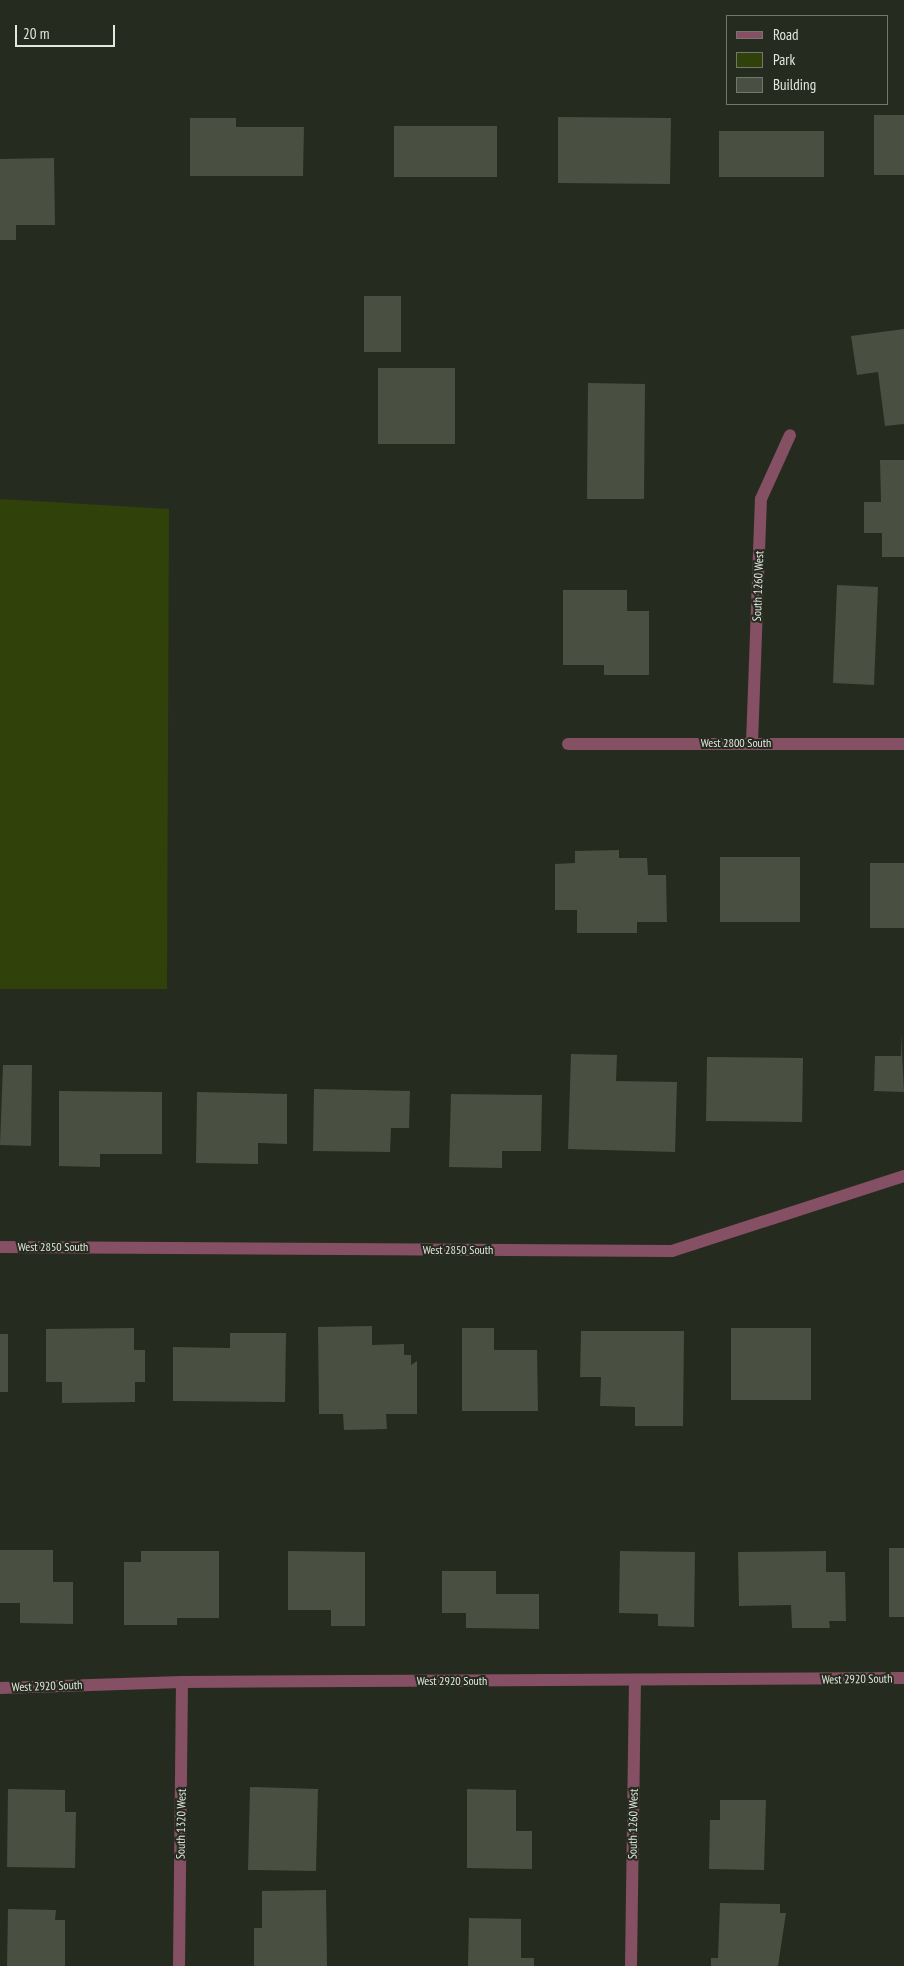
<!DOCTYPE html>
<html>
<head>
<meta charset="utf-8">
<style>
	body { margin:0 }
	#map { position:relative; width:904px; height:1966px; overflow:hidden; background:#262b1f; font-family:"PT Sans Narrow",sans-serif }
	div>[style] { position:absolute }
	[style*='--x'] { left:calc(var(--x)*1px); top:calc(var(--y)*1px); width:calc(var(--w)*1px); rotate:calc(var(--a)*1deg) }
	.green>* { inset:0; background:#304109 }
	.building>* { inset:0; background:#494f41 }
	.street>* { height:12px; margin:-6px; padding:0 6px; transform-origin:6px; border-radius:6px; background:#855063 }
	span { translate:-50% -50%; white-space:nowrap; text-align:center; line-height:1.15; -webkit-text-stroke:4px #262b1f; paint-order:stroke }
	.street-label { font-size:12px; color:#e3e7df }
	.legend { position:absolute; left:726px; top:15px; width:162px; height:90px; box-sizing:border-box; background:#262b1f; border:1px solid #72766c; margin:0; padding:6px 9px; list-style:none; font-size:15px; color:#e3e7df }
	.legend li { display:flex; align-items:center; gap:10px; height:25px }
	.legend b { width:25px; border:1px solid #72766c }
	.scale { position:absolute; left:15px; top:25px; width:100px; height:22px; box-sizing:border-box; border:2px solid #e3e7df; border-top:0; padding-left:6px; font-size:15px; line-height:18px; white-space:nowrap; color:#e3e7df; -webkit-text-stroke:4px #262b1f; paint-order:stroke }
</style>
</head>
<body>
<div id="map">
	<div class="green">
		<i style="clip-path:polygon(0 499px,169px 509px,167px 989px,0 989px)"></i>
	</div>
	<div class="building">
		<i style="clip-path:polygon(874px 115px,904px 115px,904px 175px,874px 175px)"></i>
		<i style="clip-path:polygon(558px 117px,671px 118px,670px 184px,558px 183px)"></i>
		<i style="clip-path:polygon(190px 118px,236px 118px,236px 127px,304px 127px,303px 176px,190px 176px)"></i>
		<i style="clip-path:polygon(394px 126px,497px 126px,497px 177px,394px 177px)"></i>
		<i style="clip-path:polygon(719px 131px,824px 131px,824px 177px,719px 177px)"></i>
		<i style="clip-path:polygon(54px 158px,55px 225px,16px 225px,16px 240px,0 240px,0 159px)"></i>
		<i style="clip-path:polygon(364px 296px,401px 296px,401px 352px,364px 352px)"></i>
		<i style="clip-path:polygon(904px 329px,904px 424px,885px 426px,878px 372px,857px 375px,851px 336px)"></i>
		<i style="clip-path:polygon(378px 368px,455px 368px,455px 444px,378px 444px)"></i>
		<i style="clip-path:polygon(588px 383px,645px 384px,644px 499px,587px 499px)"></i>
		<i style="clip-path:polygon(880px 460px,904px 460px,904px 557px,882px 557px,882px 533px,864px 533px,864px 502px,881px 502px)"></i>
		<i style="clip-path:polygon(837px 585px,878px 587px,874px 685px,833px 683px)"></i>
		<i style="clip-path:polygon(563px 590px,627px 590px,627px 611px,649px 611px,649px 675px,604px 675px,604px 665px,563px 665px)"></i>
		<i style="clip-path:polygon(619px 850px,619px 858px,647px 858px,648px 875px,666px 875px,667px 922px,637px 922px,637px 933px,577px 933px,577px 910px,555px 910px,555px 864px,575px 863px,575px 851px)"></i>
		<i style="clip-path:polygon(720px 857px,800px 857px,800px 922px,720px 922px)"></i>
		<i style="clip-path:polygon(870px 863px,904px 863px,904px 928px,870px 928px)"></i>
		<i style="clip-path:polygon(901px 1034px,904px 1092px,874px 1091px,875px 1056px,901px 1056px)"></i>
		<i style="clip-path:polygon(571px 1054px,617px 1055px,616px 1081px,677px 1082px,675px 1152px,568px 1149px)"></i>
		<i style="clip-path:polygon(707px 1057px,803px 1058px,802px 1122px,706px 1121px)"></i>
		<i style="clip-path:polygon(3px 1065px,32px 1065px,31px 1146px,0 1145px)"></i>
		<i style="clip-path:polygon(314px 1089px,410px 1091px,409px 1128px,391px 1128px,390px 1152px,313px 1151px)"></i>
		<i style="clip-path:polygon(59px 1091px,162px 1092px,162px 1154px,100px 1154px,100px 1167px,59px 1166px)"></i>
		<i style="clip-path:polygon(197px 1092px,287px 1094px,287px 1144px,258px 1143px,258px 1164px,196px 1163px)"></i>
		<i style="clip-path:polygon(451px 1094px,542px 1095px,541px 1151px,502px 1151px,502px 1168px,449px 1167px)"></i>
		<i style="clip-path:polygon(372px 1326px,372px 1345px,404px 1344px,404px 1355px,411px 1355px,411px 1365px,417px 1361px,417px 1414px,386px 1414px,387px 1429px,344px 1430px,343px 1414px,319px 1414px,318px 1327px)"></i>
		<i style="clip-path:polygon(134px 1328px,134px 1350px,145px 1350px,145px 1382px,135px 1382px,135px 1402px,62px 1403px,62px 1382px,46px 1382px,46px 1329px)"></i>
		<i style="clip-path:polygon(462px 1328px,494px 1328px,494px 1350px,537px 1350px,538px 1411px,462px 1411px)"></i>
		<i style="clip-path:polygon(731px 1328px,811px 1328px,811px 1400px,731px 1400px)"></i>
		<i style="clip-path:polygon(581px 1331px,684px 1331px,683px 1426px,635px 1426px,635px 1407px,600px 1406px,601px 1377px,580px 1377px)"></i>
		<i style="clip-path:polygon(230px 1333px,286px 1333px,285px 1402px,173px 1401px,173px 1347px,230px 1348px)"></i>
		<i style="clip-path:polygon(0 1334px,8px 1334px,8px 1392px,0 1392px)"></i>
		<i style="clip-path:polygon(889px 1548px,904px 1548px,904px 1617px,889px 1617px)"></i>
		<i style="clip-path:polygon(0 1550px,53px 1550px,53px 1582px,73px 1582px,73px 1624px,20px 1623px,20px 1603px,0 1603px)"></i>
		<i style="clip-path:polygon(141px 1551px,219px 1551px,219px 1618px,177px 1618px,177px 1625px,124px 1625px,124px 1562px,141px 1562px)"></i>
		<i style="clip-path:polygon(288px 1551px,365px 1552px,365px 1626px,331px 1626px,331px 1610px,288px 1610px)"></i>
		<i style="clip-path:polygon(620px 1551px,695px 1552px,694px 1627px,658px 1626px,658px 1614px,619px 1613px)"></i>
		<i style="clip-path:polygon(826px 1551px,826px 1572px,845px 1572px,846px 1621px,829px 1621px,830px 1628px,792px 1628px,791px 1605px,739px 1606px,738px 1552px)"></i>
		<i style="clip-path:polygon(442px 1571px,496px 1571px,496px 1594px,539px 1594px,539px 1629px,466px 1628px,466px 1613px,442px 1613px)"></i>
		<i style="clip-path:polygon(250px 1787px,318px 1789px,316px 1871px,248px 1870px)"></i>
		<i style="clip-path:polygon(8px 1789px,65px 1790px,65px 1812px,76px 1812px,75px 1868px,7px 1867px)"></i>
		<i style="clip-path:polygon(467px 1789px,516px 1790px,516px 1831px,532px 1831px,532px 1869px,467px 1868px)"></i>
		<i style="clip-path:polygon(720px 1800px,766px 1800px,764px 1870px,709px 1869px,710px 1820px,720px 1820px)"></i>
		<i style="clip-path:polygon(326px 1890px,327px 1966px,254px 1966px,254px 1928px,262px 1928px,262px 1891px)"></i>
		<i style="clip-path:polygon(720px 1903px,780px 1904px,780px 1913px,786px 1913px,778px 1966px,711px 1966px,711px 1958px,718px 1958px)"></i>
		<i style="clip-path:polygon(8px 1909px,56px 1910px,55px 1920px,65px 1920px,65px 1966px,7px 1966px)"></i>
		<i style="clip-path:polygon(469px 1918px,521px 1919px,521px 1958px,534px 1958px,534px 1966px,468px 1966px)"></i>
	</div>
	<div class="street">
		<i style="--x:752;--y:743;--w:244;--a:-87.9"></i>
		<i style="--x:761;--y:499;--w:70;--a:-65.6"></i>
		<i style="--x:568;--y:744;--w:336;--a:0"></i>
		<i style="--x:0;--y:1247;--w:672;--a:0.34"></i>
		<i style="--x:672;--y:1251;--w:244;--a:-17.9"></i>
		<i style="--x:0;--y:1688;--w:182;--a:-1.9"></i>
		<i style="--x:182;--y:1682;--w:722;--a:-0.32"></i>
		<i style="--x:179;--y:1966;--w:284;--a:-89.4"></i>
		<i style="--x:631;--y:1966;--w:285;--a:-89.2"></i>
	</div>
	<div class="street-label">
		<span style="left:758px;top:586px;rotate:-88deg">South 1260 West</span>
		<span style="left:736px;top:743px">West 2800 South</span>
		<span style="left:53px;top:1247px">West 2850 South</span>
		<span style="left:458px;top:1250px">West 2850 South</span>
		<span style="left:857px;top:1679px;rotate:-1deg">West 2920 South</span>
		<span style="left:452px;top:1681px">West 2920 South</span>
		<span style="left:47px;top:1686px;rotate:-2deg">West 2920 South</span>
		<span style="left:181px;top:1824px;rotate:-89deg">South 1320 West</span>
		<span style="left:633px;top:1824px;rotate:-89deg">South 1260 West</span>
	</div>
	<ul class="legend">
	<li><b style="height:6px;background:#855063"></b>Road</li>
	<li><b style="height:14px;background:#304109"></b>Park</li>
	<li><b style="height:14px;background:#494f41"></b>Building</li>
	</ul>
	<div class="scale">20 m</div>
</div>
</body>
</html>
